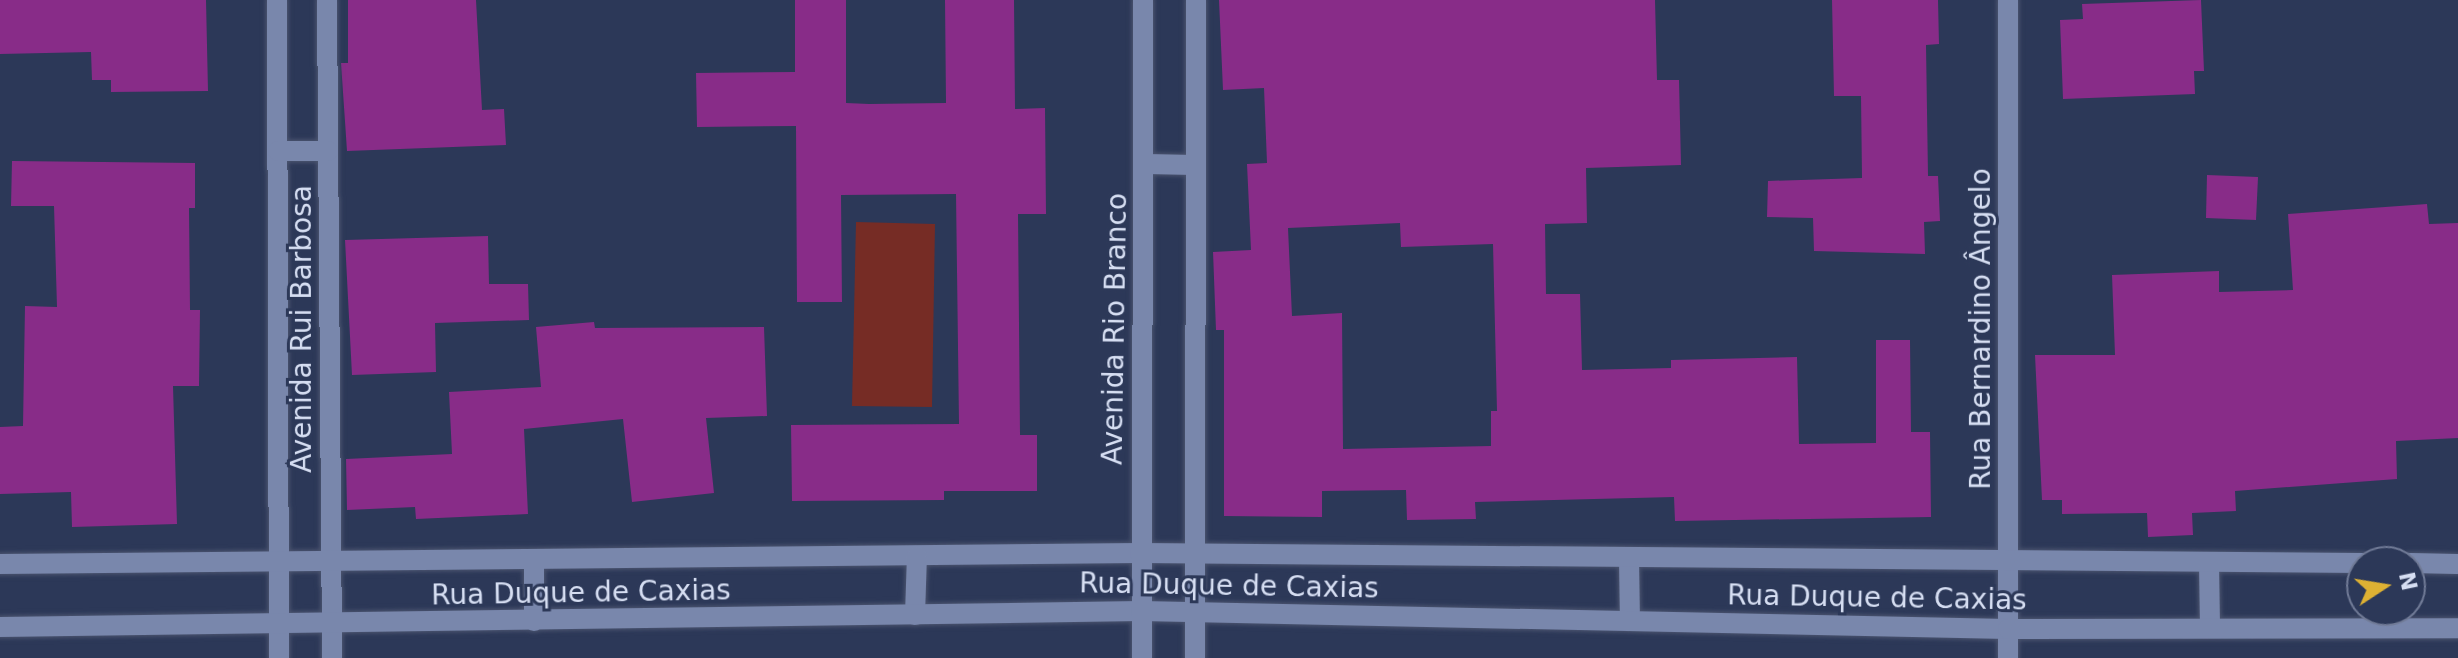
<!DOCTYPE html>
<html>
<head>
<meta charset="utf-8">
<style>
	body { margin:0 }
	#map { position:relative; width:2458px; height:658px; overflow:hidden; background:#2c3858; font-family:"DejaVu Sans",sans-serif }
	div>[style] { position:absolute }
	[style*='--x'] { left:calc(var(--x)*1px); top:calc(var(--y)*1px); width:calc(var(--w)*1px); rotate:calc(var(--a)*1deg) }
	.green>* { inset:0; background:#762c25 }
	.building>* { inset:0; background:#882c88 }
	.roads { filter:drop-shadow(0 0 2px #4b546f) drop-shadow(0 0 2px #4b546f) }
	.minor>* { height:20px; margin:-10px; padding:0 10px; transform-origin:10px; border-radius:10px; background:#7987ac }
	.tertiary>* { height:20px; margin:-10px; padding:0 10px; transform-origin:10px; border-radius:10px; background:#7987ac }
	span { translate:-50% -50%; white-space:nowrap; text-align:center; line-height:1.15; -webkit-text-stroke:6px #2c3858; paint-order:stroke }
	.street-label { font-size:28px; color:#d6def2 }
	.north { position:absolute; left:2346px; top:546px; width:80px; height:80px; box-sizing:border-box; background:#2c3858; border:2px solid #707a96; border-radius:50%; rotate:78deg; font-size:22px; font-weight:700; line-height:32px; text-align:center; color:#d6def2 }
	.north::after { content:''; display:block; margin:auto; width:28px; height:36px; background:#deb133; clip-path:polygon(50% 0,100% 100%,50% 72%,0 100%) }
</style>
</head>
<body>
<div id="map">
	<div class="green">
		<i style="clip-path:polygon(856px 222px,935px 224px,932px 407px,852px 406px)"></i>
	</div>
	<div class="building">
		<i style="clip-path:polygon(0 0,206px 0,208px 91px,111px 92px,111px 80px,92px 80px,91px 52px,0 54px)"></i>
		<i style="clip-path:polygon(348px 0,476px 0,482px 110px,504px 109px,506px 145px,347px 151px,341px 63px,348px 63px)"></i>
		<i style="clip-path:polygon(795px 0,846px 0,846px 103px,869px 104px,946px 103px,945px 0,1014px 0,1015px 109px,1045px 108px,1046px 214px,1018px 214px,1020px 435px,1037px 435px,1037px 491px,944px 491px,944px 500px,792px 501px,791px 425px,959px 424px,956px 194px,841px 195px,842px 302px,797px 302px,796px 126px,697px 127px,696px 73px,795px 72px)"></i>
		<i style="clip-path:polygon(evenodd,1219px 0,1655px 0,1657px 80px,1679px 80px,1681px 165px,1586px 168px,1587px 223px,1545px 224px,1546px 294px,1580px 294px,1582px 370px,1671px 368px,1671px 360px,1797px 357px,1799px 444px,1876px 443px,1876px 340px,1910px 340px,1911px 432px,1930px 432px,1931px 517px,1675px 521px,1674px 497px,1475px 502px,1476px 519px,1407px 520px,1406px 490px,1322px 491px,1322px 517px,1224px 516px,1224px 330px,1216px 330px,1213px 252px,1251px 250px,1247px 164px,1267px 163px,1264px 88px,1223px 90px,1219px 0,1400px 223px,1401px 247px,1493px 244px,1497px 411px,1491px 411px,1491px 446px,1343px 449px,1342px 313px,1292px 316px,1288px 228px,1400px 223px)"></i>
		<i style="clip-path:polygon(1832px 0,1938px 0,1939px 44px,1926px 45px,1928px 176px,1938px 176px,1940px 221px,1924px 222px,1925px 254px,1814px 251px,1813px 218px,1767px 217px,1768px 181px,1862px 178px,1861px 96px,1834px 96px)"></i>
		<i style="clip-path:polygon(2201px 0,2204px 71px,2194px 71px,2195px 94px,2063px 99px,2060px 20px,2083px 19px,2082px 4px)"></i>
		<i style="clip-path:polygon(12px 161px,195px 163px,195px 208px,189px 208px,190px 310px,200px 310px,199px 386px,173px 386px,177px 524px,72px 527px,71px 492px,0 494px,0 427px,23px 426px,25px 306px,57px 307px,54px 206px,11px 206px)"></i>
		<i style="clip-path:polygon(2207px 175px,2258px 177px,2256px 220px,2206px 218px)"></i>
		<i style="clip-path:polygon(2427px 204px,2429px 224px,2458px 223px,2458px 438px,2396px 441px,2397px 479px,2235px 491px,2236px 511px,2192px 513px,2193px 535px,2148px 537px,2147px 513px,2062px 514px,2062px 500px,2042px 500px,2035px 355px,2115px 355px,2112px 275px,2219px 271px,2219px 292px,2293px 290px,2288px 214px)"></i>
		<i style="clip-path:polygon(488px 236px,489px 284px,528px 284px,529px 320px,435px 323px,436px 372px,352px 375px,345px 240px)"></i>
		<i style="clip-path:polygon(594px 322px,595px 328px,764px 327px,767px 416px,706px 418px,714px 493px,632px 502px,623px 419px,524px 429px,528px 514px,416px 519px,415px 507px,347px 510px,346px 459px,452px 454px,449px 392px,541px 387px,536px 327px)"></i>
	</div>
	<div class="roads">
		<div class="minor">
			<i style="--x:277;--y:0;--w:658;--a:89.83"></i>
			<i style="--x:327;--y:0;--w:658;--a:89.56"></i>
			<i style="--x:2008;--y:0;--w:658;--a:90"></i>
			<i style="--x:278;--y:151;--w:50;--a:0"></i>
			<i style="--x:1629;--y:559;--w:62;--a:89.1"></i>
			<i style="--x:2209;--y:563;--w:65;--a:89.1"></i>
			<i style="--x:2410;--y:563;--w:48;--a:1.2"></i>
			<i style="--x:0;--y:564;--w:1140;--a:-0.55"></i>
			<i style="--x:1140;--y:553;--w:1222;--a:0.47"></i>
			<i style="--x:915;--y:615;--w:59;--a:-88.1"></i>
			<i style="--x:534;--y:621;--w:62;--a:-90"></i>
			<i style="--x:0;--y:627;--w:1141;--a:-0.8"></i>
			<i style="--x:1141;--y:611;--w:867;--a:1.19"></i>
			<i style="--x:2008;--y:629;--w:450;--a:-0.1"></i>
		</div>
		<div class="tertiary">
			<i style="--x:1145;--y:164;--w:51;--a:1.1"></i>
			<i style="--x:1142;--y:658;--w:658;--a:-89.91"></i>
			<i style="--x:1195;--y:658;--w:658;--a:-89.91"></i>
		</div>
	</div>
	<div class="street-label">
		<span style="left:302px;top:329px;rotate:-90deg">Avenida Rui Barbosa</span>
		<span style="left:1115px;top:329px;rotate:-89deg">Avenida Rio Branco</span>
		<span style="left:1981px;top:329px;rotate:-90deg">Rua Bernardino Ângelo</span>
		<span style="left:1229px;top:586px;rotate:1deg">Rua Duque de Caxias</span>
		<span style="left:581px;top:593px;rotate:-1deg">Rua Duque de Caxias</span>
		<span style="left:1877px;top:598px;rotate:1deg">Rua Duque de Caxias</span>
	</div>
	<div class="north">N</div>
</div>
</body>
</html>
